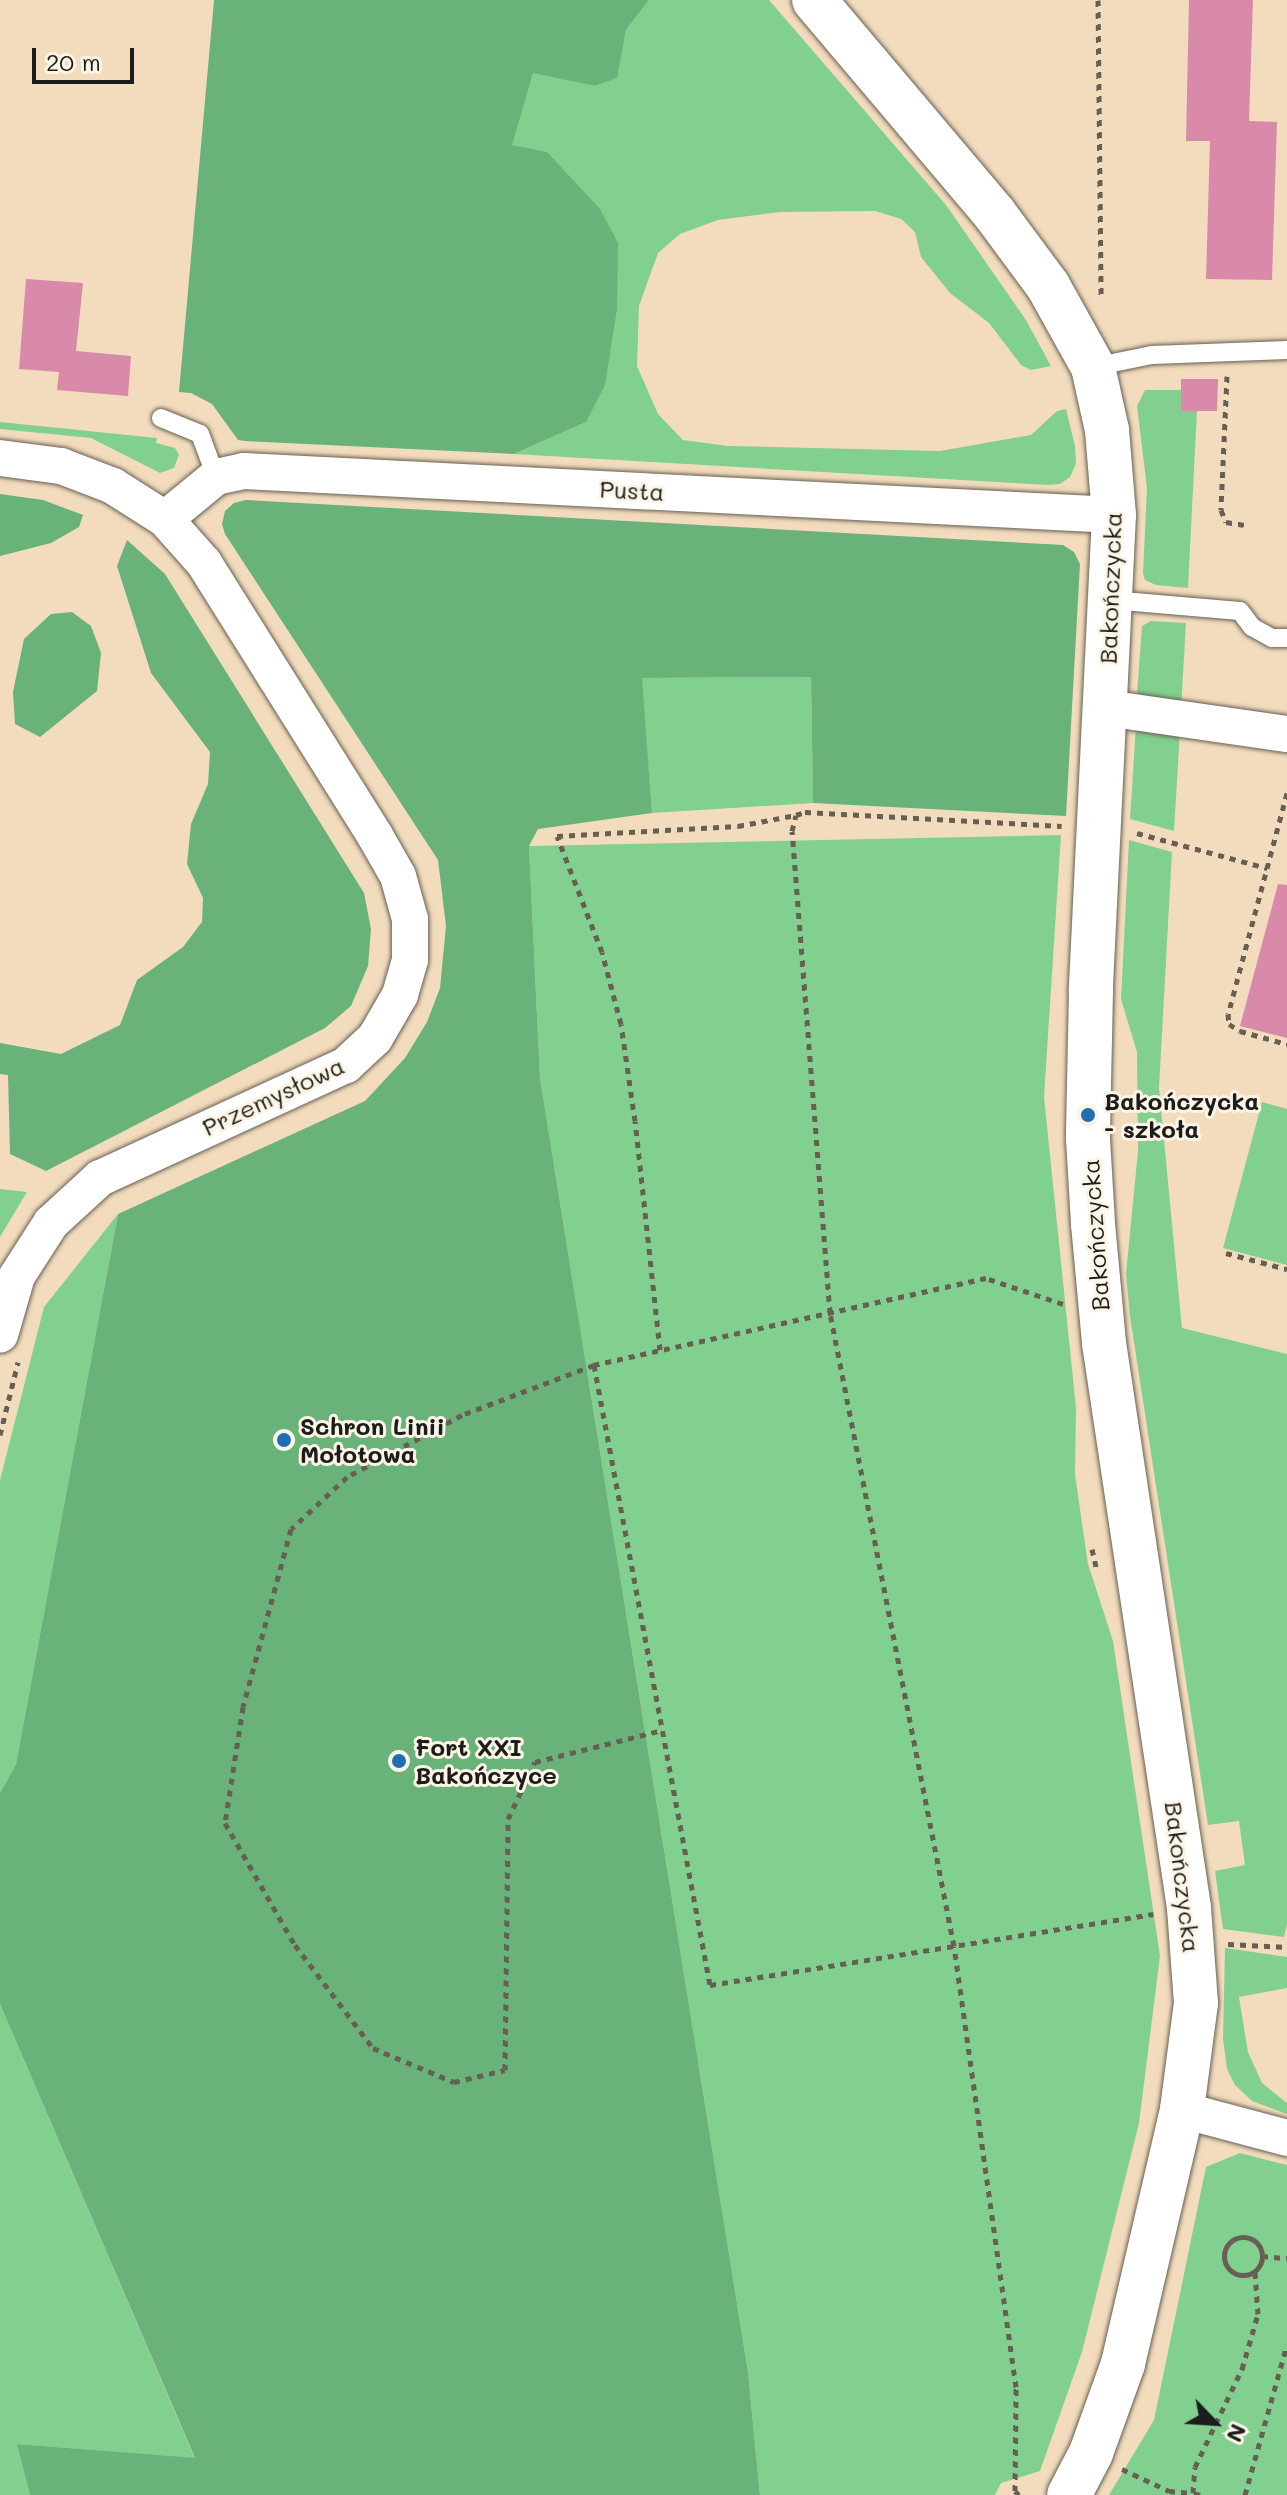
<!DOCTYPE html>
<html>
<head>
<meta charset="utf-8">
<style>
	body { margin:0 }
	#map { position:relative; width:1287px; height:2495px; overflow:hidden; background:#f3dcbd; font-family:Mali,sans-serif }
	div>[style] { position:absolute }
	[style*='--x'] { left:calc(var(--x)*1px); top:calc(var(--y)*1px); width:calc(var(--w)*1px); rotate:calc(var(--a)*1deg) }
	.green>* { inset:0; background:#82d08f }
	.forest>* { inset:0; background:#69b27a }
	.building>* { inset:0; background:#d989a9 }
	.path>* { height:5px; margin-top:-2.5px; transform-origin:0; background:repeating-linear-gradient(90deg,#675f54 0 6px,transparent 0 12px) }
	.path>.ring { margin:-2.5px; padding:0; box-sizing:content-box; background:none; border:5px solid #675f54; border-radius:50% }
	.roads { filter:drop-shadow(0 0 2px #675f54) drop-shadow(0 0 2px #675f54) }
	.service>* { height:18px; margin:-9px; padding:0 9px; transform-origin:9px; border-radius:9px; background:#fff }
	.minor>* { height:36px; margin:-18px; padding:0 18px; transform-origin:18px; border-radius:18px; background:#fff }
	.tertiary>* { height:44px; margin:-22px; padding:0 22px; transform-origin:22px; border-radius:22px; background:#fff }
	.dots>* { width:22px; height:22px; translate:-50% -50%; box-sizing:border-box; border:4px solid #fcf5e5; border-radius:50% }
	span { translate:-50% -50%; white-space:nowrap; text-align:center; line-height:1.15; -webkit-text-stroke:6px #fcf5e5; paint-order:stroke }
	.street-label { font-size:24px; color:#1c1c1c }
	.poi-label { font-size:24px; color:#1c1c1c; font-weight:700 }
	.left { translate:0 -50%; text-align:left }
	.north { position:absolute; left:1175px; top:2383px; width:80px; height:80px; -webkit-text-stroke:6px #fcf5e5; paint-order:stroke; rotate:115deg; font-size:22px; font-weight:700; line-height:32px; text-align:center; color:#1c1c1c }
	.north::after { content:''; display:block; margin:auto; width:28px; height:36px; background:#1c1c1c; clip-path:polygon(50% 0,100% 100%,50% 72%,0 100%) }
	.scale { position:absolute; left:32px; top:48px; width:102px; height:36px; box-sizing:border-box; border:4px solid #1c1c1c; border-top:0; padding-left:10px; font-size:24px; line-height:28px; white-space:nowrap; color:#1c1c1c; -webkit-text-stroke:6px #fcf5e5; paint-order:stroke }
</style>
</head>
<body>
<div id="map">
	<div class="green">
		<i style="clip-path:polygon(649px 0,769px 0,946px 205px,1026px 320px,1051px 366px,1031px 370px,1021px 365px,989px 323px,950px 293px,921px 257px,915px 232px,901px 219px,875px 211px,780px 212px,718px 220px,680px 234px,658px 253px,639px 306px,637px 366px,658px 414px,683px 440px,728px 446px,940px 451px,1031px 435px,1057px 411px,1066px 409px,1075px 446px,1076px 464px,1070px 477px,1060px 484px,1048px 485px,514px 454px,586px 422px,511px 145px,533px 72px,595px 86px,616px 78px,626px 30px)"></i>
		<i style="clip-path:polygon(1145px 390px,1181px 390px,1197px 411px,1188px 588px,1156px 585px,1145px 580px,1143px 573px,1147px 488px,1137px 406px)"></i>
		<i style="clip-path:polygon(0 422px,157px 438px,156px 443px,175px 448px,179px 455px,174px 468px,160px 473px,91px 438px,0 429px)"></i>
		<i style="clip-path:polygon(1151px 621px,1186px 623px,1181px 708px,1137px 694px,1142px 626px)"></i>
		<i style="clip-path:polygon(811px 677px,813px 803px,652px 813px,641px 678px)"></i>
		<i style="clip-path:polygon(1136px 726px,1180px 731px,1174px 831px,1130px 819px)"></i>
		<i style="clip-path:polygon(1061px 835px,1044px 1097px,1076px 1408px,1075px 1475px,1088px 1564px,1113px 1641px,1160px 1956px,1139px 2123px,1082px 2352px,1040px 2471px,1001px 2483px,995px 2495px,760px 2495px,748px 2372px,540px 1078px,529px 846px)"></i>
		<i style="clip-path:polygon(1129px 840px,1172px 852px,1159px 1088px,1182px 1328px,1287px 1354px,1287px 1924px,1284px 1937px,1223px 1929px,1215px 1871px,1245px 1865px,1239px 1821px,1208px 1825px,1130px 1316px,1126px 1274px,1138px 1151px,1137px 1052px,1121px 999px)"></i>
		<i style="clip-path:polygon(1262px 1102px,1287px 1109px,1287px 1265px,1223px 1248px)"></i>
		<i style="clip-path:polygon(0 1189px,27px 1192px,0 1237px)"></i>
		<i style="clip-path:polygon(118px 1214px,16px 1764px,0 1793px,0 1480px,44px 1307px)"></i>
		<i style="clip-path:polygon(1225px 1948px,1287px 1957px,1287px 1988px,1239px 1997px,1248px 2052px,1262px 2083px,1287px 2103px,1287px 2114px,1252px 2101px,1235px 2085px,1227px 2069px,1223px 2039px)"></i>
		<i style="clip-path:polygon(0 2004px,195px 2459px,18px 2444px,30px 2495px,0 2495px)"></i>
		<i style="clip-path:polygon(1240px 2153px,1287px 2165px,1287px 2495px,1109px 2495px,1154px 2420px,1206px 2167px)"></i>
	</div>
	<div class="forest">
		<i style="clip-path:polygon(214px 0,649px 0,626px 30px,617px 78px,595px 86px,533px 73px,512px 145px,547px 152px,600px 209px,618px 243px,617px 309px,605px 385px,586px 422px,514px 454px,245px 441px,238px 440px,212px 404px,191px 393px,179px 392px)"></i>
		<i style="clip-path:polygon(0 494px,43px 500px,83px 515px,79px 527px,51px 543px,0 556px)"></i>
		<i style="clip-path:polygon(246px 500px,1063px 545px,1074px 552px,1080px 564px,1066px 816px,813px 803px,811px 677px,642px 678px,652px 813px,538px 829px,529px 846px,540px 1078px,748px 2372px,760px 2495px,30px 2495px,17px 2444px,195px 2458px,0 2004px,0 1793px,16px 1764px,118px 1214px,365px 1101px,405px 1058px,427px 1022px,440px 988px,446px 926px,438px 860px,225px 534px,222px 524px,225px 511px,234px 503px)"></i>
		<i style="clip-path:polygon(127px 540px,165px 574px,364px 893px,371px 929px,368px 966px,351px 1006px,325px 1028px,46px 1171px,10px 1154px,8px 1075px,0 1074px,0 1043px,61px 1054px,120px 1025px,137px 980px,183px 947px,202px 922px,203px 898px,187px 864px,191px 824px,208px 784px,210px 752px,151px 673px,117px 566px)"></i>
		<i style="clip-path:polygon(72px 612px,91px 626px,101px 653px,97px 691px,40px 737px,15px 724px,13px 692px,24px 639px,51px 614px)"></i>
	</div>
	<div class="building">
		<i style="clip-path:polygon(1189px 0,1253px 0,1249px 121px,1277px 122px,1272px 280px,1206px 279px,1210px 141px,1186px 141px)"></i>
		<i style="clip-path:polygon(26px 279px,83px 283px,76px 351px,131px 356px,128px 396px,57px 390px,59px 372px,19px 369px)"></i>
		<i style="clip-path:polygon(1181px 379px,1218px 379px,1217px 411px,1181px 411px)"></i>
		<i style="clip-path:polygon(1278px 884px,1287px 885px,1287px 1038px,1240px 1026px)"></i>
	</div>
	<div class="path">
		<i style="--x:1098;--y:0;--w:299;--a:89.4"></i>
		<i style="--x:1227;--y:376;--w:134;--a:92.6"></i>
		<i style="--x:1221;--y:510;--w:13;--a:67"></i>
		<i style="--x:1226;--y:522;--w:19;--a:9"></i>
		<i style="--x:1287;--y:793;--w:229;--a:104.9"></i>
		<i style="--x:1228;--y:1014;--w:10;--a:84"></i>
		<i style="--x:1229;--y:1024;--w:13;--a:32"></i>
		<i style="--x:1240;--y:1031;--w:49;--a:15.5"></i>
		<i style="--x:1137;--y:833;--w:135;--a:15.1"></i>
		<i style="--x:1226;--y:1253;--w:63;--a:14.7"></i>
		<i style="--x:1063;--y:1304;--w:81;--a:-161.3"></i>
		<i style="--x:986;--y:1278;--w:402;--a:167.5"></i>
		<i style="--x:594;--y:1365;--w:631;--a:79.4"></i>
		<i style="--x:710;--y:1985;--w:449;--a:-9.1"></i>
		<i style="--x:660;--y:1350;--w:230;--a:-96.2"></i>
		<i style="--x:635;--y:1121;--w:98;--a:-98.2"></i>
		<i style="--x:621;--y:1024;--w:74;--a:-104.8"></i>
		<i style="--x:602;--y:952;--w:124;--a:-111.2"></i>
		<i style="--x:557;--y:836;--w:181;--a:-3.2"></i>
		<i style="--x:738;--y:826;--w:59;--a:-10.7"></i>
		<i style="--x:594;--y:1365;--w:141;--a:159.3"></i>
		<i style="--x:462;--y:1415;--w:131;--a:151.7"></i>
		<i style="--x:347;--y:1477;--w:76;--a:137.1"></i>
		<i style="--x:291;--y:1529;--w:184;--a:105.1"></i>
		<i style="--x:243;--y:1707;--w:117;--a:98.8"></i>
		<i style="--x:225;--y:1823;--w:141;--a:60.2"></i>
		<i style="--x:295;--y:1945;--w:129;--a:52.9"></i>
		<i style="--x:373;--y:2048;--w:88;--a:22.8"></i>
		<i style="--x:454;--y:2082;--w:52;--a:-13.2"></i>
		<i style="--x:505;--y:2070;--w:251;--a:-89.3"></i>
		<i style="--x:508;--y:1819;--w:63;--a:-64.7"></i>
		<i style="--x:535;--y:1762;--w:131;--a:-14.1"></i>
		<i style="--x:0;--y:1435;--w:75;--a:-76.1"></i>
		<i style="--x:1092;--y:1549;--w:22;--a:77"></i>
		<i style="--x:1228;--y:1944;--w:59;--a:2.9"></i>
		<i class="ring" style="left:1224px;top:2237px;width:33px;height:33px"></i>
		<i style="--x:1262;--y:2256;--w:25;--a:5"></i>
		<i style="--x:1122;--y:2469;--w:52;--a:25.1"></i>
		<i style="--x:1169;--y:2491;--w:24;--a:5"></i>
		<i style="--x:1019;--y:2495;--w:6;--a:-135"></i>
		<i style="--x:1015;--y:2491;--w:104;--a:-89.4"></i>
		<i style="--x:1016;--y:2387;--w:445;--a:-98"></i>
		<i style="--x:954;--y:1946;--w:645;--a:-101.08"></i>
		<i style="--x:830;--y:1313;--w:483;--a:-94.5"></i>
		<i style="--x:792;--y:831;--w:16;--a:-76"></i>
		<i style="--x:796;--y:815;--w:9;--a:-18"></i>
		<i style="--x:805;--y:812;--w:257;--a:3.1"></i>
		<i style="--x:1200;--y:2495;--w:7;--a:-164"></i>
		<i style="--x:1193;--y:2493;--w:26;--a:-86"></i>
		<i style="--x:1195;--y:2467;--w:109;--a:-64.4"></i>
		<i style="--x:1242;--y:2369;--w:57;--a:-73.8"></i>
		<i style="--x:1258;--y:2314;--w:42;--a:-94.1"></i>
		<i style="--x:1245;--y:2495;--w:156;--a:-74.4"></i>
	</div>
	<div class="roads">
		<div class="service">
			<i style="--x:1093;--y:367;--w:60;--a:-11.5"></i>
			<i style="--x:1152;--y:355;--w:135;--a:-2.1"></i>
			<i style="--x:161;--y:418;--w:42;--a:22.3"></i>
			<i style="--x:200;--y:434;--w:46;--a:69.6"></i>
			<i style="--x:1111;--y:600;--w:129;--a:4.9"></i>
			<i style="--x:1240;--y:611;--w:20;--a:53"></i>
			<i style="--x:1252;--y:627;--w:23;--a:29"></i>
			<i style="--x:1272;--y:638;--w:15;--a:0"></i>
		</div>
		<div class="minor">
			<i style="--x:0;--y:458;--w:62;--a:7.5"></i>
			<i style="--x:61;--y:466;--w:56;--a:21"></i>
			<i style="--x:113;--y:486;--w:62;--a:32.4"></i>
			<i style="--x:165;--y:519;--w:59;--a:48.4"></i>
			<i style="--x:204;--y:563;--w:320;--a:57.9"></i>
			<i style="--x:374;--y:834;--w:48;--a:60.3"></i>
			<i style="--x:398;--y:876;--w:45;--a:74.4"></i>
			<i style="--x:410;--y:919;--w:41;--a:90"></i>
			<i style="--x:410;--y:960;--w:36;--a:106"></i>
			<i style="--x:400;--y:995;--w:50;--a:120.2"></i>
			<i style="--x:375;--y:1038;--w:40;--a:137"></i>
			<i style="--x:346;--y:1065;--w:271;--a:155.3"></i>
			<i style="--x:100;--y:1178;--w:67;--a:137.4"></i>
			<i style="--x:51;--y:1223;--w:63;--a:122.7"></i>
			<i style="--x:17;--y:1276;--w:61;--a:106.1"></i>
			<i style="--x:165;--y:519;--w:66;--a:-39.5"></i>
			<i style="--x:216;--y:477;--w:29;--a:-12"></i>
			<i style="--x:244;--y:471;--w:871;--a:2.9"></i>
			<i style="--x:1106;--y:708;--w:183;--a:8.2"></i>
			<i style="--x:1182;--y:2110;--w:109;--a:14.9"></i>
		</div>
		<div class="tertiary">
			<i style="--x:814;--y:0;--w:279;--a:49.8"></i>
			<i style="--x:994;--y:213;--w:91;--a:53.5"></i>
			<i style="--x:1048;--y:286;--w:93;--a:60.9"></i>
			<i style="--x:1093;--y:367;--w:65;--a:77.5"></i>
			<i style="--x:1107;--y:430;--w:85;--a:85.3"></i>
			<i style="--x:1114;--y:515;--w:476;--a:92.8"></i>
			<i style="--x:1091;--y:990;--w:149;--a:91.2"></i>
			<i style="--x:1088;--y:1139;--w:85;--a:86.6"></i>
			<i style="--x:1093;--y:1224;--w:120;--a:84.7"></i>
			<i style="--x:1104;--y:1343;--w:571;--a:81.44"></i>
			<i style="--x:1189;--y:1908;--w:95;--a:85.8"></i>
			<i style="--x:1196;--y:2003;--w:108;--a:97.5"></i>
			<i style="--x:1182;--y:2110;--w:261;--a:103.1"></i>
			<i style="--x:1123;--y:2364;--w:95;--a:109.8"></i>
			<i style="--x:1091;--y:2453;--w:47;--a:117.6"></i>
		</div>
	</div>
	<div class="dots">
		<i style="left:1088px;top:1115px;background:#1f6fb2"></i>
		<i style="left:284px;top:1440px;background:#1f6fb2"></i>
		<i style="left:399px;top:1761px;background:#1f6fb2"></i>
	</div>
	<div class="street-label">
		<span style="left:632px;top:490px;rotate:3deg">Pusta</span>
		<span style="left:1110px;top:588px;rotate:-88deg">Bakończycka</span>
		<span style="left:273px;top:1096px;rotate:-25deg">Przemysłowa</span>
		<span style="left:1095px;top:1235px;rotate:-94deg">Bakończycka</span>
		<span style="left:1183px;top:1877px;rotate:83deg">Bakończycka</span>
	</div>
	<div class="poi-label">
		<span class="left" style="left:1104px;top:1115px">Bakończycka<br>- szkoła</span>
		<span class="left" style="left:300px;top:1440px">Schron Linii<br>Mołotowa</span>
		<span class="left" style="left:415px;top:1761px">Fort XXI<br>Bakończyce</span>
	</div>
	<div class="north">N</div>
	<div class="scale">20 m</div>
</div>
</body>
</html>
